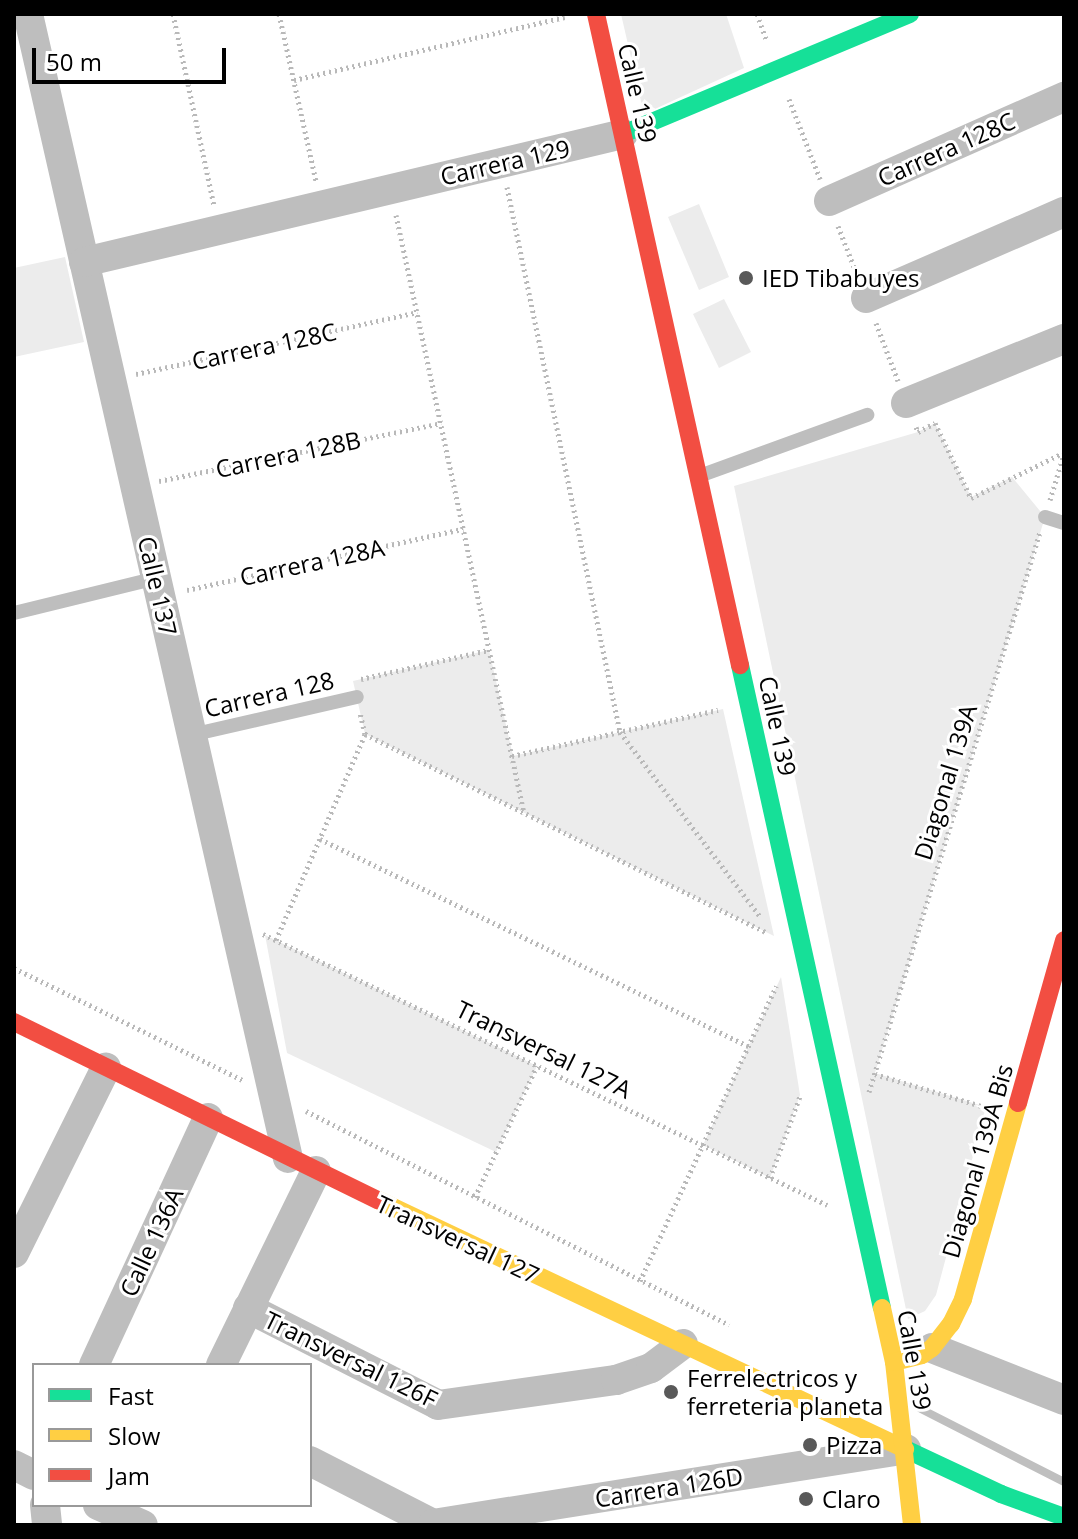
<!DOCTYPE html>
<html>
<head>
<meta charset="utf-8">
<style>
	body { margin:0 }
	#map { position:relative; width:1078px; height:1539px; overflow:hidden; background:#fff; font-family:"Open Sans",sans-serif }
	div>[style] { position:absolute }
	[style*='--x'] { left:calc(var(--x)*1px); top:calc(var(--y)*1px); width:calc(var(--w)*1px); rotate:calc(var(--a)*1deg) }
	.green>* { inset:0; background:#ececec }
	.stream>* { height:8px; margin:-4px; padding:0 4px; transform-origin:4px; border-radius:4px; background:#bfbfbf }
	.path>* { height:5px; margin-top:-2.5px; transform-origin:0; background:repeating-linear-gradient(90deg,#b9b9b9 0 2px,transparent 0 6px) }
	.lane>* { height:14px; margin:-7px; padding:0 7px; transform-origin:7px; border-radius:7px; background:#bebebe }
	.street>* { height:30px; margin:-15px; padding:0 15px; transform-origin:15px; border-radius:15px; background:#bebebe }
	.fast>* { height:18px; margin:-9px; padding:0 9px; transform-origin:9px; border-radius:9px; background:#16e098 }
	.slow>* { height:18px; margin:-9px; padding:0 9px; transform-origin:9px; border-radius:9px; background:#ffcf43 }
	.jam>* { height:18px; margin:-9px; padding:0 9px; transform-origin:9px; border-radius:9px; background:#f24e42 }
	.dots>* { width:22px; height:22px; translate:-50% -50%; box-sizing:border-box; border:4px solid #fff; border-radius:50% }
	span { translate:-50% -50%; white-space:nowrap; text-align:center; line-height:1.15; -webkit-text-stroke:6px #fff; paint-order:stroke }
	.street-label { font-size:24px; color:#000 }
	.poi-label { font-size:24px; color:#000 }
	.left { translate:0 -50%; text-align:left }
	.frame { position:absolute; inset:0; border:16px solid #000; pointer-events:none }
	.legend { position:absolute; left:32px; top:1363px; width:280px; height:144px; box-sizing:border-box; background:#fff; border:2px solid #999; margin:0; padding:10px 14px; list-style:none; font-size:24px; color:#000 }
	.legend li { display:flex; align-items:center; gap:16px; height:40px }
	.legend b { width:40px; border:2px solid #999 }
	.scale { position:absolute; left:32px; top:48px; width:194px; height:36px; box-sizing:border-box; border:4px solid #000; border-top:0; padding-left:10px; font-size:24px; line-height:28px; white-space:nowrap; color:#000; -webkit-text-stroke:6px #fff; paint-order:stroke }
</style>
</head>
<body>
<div id="map">
	<div class="green">
		<i style="clip-path:polygon(621px 14px,726px 14px,744px 68px,644px 114px)"></i>
		<i style="clip-path:polygon(699px 204px,729px 277px,699px 290px,668px 217px)"></i>
		<i style="clip-path:polygon(65px 257px,84px 342px,14px 357px,14px 268px)"></i>
		<i style="clip-path:polygon(724px 299px,751px 352px,719px 368px,693px 314px)"></i>
		<i style="clip-path:polygon(935px 423px,971px 497px,1012px 477px,1045px 517px,875px 1073px,986px 1107px,936px 1295px,925px 1311px,908px 1319px,734px 486px,918px 432px)"></i>
		<i style="clip-path:polygon(489px 650px,513px 756px,723px 709px,774px 936px,365px 734px,353px 681px)"></i>
		<i style="clip-path:polygon(265px 935px,537px 1066px,496px 1152px,287px 1053px)"></i>
		<i style="clip-path:polygon(781px 977px,800px 1095px,770px 1178px,703px 1145px)"></i>
	</div>
	<div class="stream">
		<i style="--x:921;--y:1409;--w:161;--a:27"></i>
	</div>
	<div class="path">
		<i style="--x:173;--y:14;--w:195;--a:77.9"></i>
		<i style="--x:279;--y:14;--w:171;--a:77.5"></i>
		<i style="--x:757;--y:14;--w:29;--a:70"></i>
		<i style="--x:294;--y:80;--w:278;--a:-13.1"></i>
		<i style="--x:789;--y:99;--w:86;--a:68.8"></i>
		<i style="--x:507;--y:187;--w:557;--a:78.29"></i>
		<i style="--x:620;--y:732;--w:233;--a:52.8"></i>
		<i style="--x:396;--y:215;--w:612;--a:77.92"></i>
		<i style="--x:838;--y:226;--w:49;--a:68.6"></i>
		<i style="--x:876;--y:323;--w:62;--a:69.2"></i>
		<i style="--x:136;--y:374;--w:288;--a:-12.4"></i>
		<i style="--x:916;--y:427;--w:5;--a:68"></i>
		<i style="--x:918;--y:432;--w:19;--a:-28"></i>
		<i style="--x:935;--y:423;--w:83;--a:64.4"></i>
		<i style="--x:971;--y:498;--w:102;--a:-26.1"></i>
		<i style="--x:159;--y:481;--w:288;--a:-11.6"></i>
		<i style="--x:1050;--y:500;--w:48;--a:-73.1"></i>
		<i style="--x:187;--y:590;--w:283;--a:-12.5"></i>
		<i style="--x:361;--y:679;--w:131;--a:-12.8"></i>
		<i style="--x:365;--y:734;--w:447;--a:26.3"></i>
		<i style="--x:512;--y:756;--w:211;--a:-12.6"></i>
		<i style="--x:320;--y:839;--w:476;--a:25.8"></i>
		<i style="--x:263;--y:934;--w:626;--a:25.66"></i>
		<i style="--x:276;--y:940;--w:224;--a:-66.6"></i>
		<i style="--x:365;--y:734;--w:22;--a:-103"></i>
		<i style="--x:14;--y:968;--w:255;--a:26.1"></i>
		<i style="--x:875;--y:1074;--w:115;--a:16.7"></i>
		<i style="--x:869;--y:1092;--w:586;--a:-73.02"></i>
		<i style="--x:306;--y:1111;--w:474;--a:26.8"></i>
		<i style="--x:770;--y:1178;--w:87;--a:-69.9"></i>
		<i style="--x:475;--y:1197;--w:145;--a:-64.7"></i>
		<i style="--x:640;--y:1281;--w:325;--a:-65.2"></i>
	</div>
	<div class="lane">
		<i style="--x:702;--y:475;--w:176;--a:-20"></i>
		<i style="--x:1045;--y:517;--w:20;--a:18"></i>
		<i style="--x:14;--y:613;--w:146;--a:-13.8"></i>
		<i style="--x:191;--y:735;--w:170;--a:-12.9"></i>
	</div>
	<div class="street">
		<i style="--x:28;--y:14;--w:1173;--a:77.2"></i>
		<i style="--x:829;--y:201;--w:257;--a:-23.9"></i>
		<i style="--x:84;--y:262;--w:554;--a:-13.36"></i>
		<i style="--x:866;--y:298;--w:216;--a:-23.5"></i>
		<i style="--x:906;--y:403;--w:170;--a:-22.1"></i>
		<i style="--x:14;--y:1253;--w:207;--a:-63.6"></i>
		<i style="--x:248;--y:1308;--w:213;--a:27"></i>
		<i style="--x:438;--y:1405;--w:180;--a:-8"></i>
		<i style="--x:616;--y:1380;--w:37;--a:-19"></i>
		<i style="--x:651;--y:1368;--w:40;--a:-37"></i>
		<i style="--x:932;--y:1348;--w:142;--a:21.5"></i>
		<i style="--x:94;--y:1365;--w:272;--a:-65.2"></i>
		<i style="--x:221;--y:1365;--w:216;--a:-63.9"></i>
		<i style="--x:310;--y:1461;--w:138;--a:27.1"></i>
		<i style="--x:14;--y:1465;--w:22;--a:27"></i>
		<i style="--x:45;--y:1505;--w:20;--a:84"></i>
		<i style="--x:98;--y:1505;--w:49;--a:24"></i>
		<i style="--x:433;--y:1524;--w:479;--a:-9"></i>
	</div>
	<div class="fast">
		<i style="--x:623;--y:134;--w:311;--a:-22.7"></i>
		<i style="--x:740;--y:665;--w:658;--a:77.55"></i>
		<i style="--x:905;--y:1449;--w:106;--a:25.1"></i>
		<i style="--x:1001;--y:1494;--w:67;--a:20.1"></i>
	</div>
	<div class="slow">
		<i style="--x:378;--y:1200;--w:583;--a:25.29"></i>
		<i style="--x:882;--y:1308;--w:55;--a:77.5"></i>
		<i style="--x:894;--y:1362;--w:164;--a:83.7"></i>
		<i style="--x:894;--y:1362;--w:29;--a:-14"></i>
		<i style="--x:922;--y:1355;--w:12;--a:-35"></i>
		<i style="--x:932;--y:1348;--w:31;--a:-52"></i>
		<i style="--x:951;--y:1324;--w:28;--a:-64"></i>
		<i style="--x:963;--y:1299;--w:204;--a:-74.3"></i>
	</div>
	<div class="jam">
		<i style="--x:596;--y:14;--w:667;--a:77.53"></i>
		<i style="--x:14;--y:1022;--w:405;--a:26.1"></i>
		<i style="--x:1018;--y:1103;--w:169;--a:-74.2"></i>
	</div>
	<div class="dots">
		<i style="left:746px;top:278px;background:#595959"></i>
		<i style="left:671px;top:1392px;background:#595959"></i>
		<i style="left:810px;top:1445px;background:#595959"></i>
		<i style="left:806px;top:1499px;background:#595959"></i>
	</div>
	<div class="street-label">
		<span style="left:638px;top:93px;rotate:77deg">Calle 139</span>
		<span style="left:946px;top:149px;rotate:-24deg">Carrera 128C</span>
		<span style="left:505px;top:162px;rotate:-13deg">Carrera 129</span>
		<span style="left:264px;top:346px;rotate:-12deg">Carrera 128C</span>
		<span style="left:288px;top:454px;rotate:-12deg">Carrera 128B</span>
		<span style="left:312px;top:562px;rotate:-12deg">Carrera 128A</span>
		<span style="left:158px;top:586px;rotate:77deg">Calle 137</span>
		<span style="left:269px;top:694px;rotate:-13deg">Carrera 128</span>
		<span style="left:778px;top:726px;rotate:78deg">Calle 139</span>
		<span style="left:945px;top:782px;rotate:-73deg">Diagonal 139A</span>
		<span style="left:544px;top:1049px;rotate:26deg">Transversal 127A</span>
		<span style="left:977px;top:1161px;rotate:-74deg">Diagonal 139A Bis</span>
		<span style="left:458px;top:1239px;rotate:25deg">Transversal 127</span>
		<span style="left:151px;top:1242px;rotate:-65deg">Calle 136A</span>
		<span style="left:351px;top:1359px;rotate:26deg">Transversal 126F</span>
		<span style="left:915px;top:1360px;rotate:80deg">Calle 139</span>
		<span style="left:669px;top:1487px;rotate:-9deg">Carrera 126D</span>
	</div>
	<div class="poi-label">
		<span class="left" style="left:762px;top:278px">IED Tibabuyes</span>
		<span class="left" style="left:687px;top:1392px">Ferrelectricos y<br>ferreteria planeta</span>
		<span class="left" style="left:826px;top:1445px">Pizza</span>
		<span class="left" style="left:822px;top:1499px">Claro</span>
	</div>
	<div class="frame"></div>
	<ul class="legend">
	<li><b style="height:10px;background:#16e098"></b>Fast</li>
	<li><b style="height:10px;background:#ffcf43"></b>Slow</li>
	<li><b style="height:10px;background:#f24e42"></b>Jam</li>
	</ul>
	<div class="scale">50 m</div>
</div>
</body>
</html>
